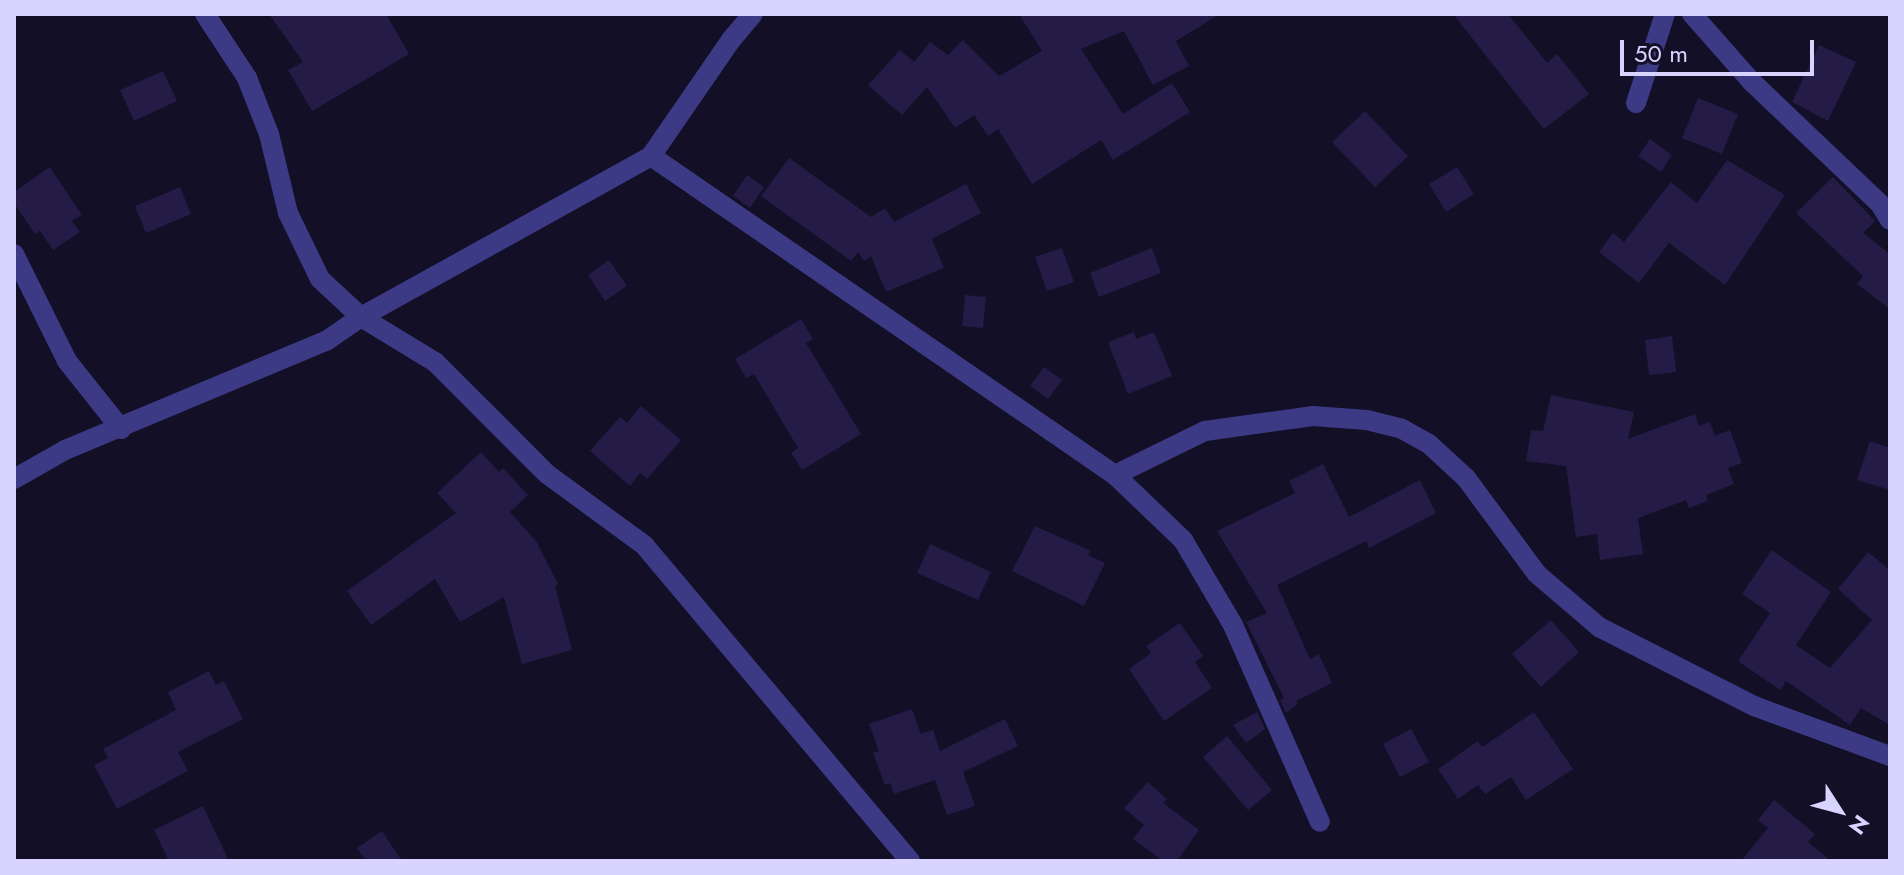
<!DOCTYPE html>
<html>
<head>
<meta charset="utf-8">
<style>
	body { margin:0 }
	#map { position:relative; width:1904px; height:875px; overflow:hidden; background:#130f26; font-family:Jost,sans-serif }
	div>[style] { position:absolute }
	[style*='--x'] { left:calc(var(--x)*1px); top:calc(var(--y)*1px); width:calc(var(--w)*1px); rotate:calc(var(--a)*1deg) }
	.building>* { inset:0; background:#241b47 }
	.minor>* { height:20px; margin:-10px; padding:0 10px; transform-origin:10px; border-radius:10px; background:#3d3a85 }
	span { translate:-50% -50%; white-space:nowrap; text-align:center; line-height:1.15; -webkit-text-stroke:8px #130f26; paint-order:stroke }
	.frame { position:absolute; inset:0; border:16px solid #d9d4ff; pointer-events:none }
	.north { position:absolute; left:1800px; top:771px; width:80px; height:80px; -webkit-text-stroke:6px #130f26; paint-order:stroke; rotate:126deg; font-size:22px; font-weight:700; line-height:32px; text-align:center; color:#d9d4ff }
	.north::after { content:''; display:block; margin:auto; width:28px; height:36px; background:#d9d4ff; clip-path:polygon(50% 0,100% 100%,50% 72%,0 100%) }
	.scale { position:absolute; left:1620px; top:40px; width:194px; height:36px; box-sizing:border-box; border:4px solid #d9d4ff; border-top:0; padding-left:10px; font-size:24px; line-height:28px; white-space:nowrap; color:#d9d4ff; -webkit-text-stroke:6px #130f26; paint-order:stroke }
</style>
</head>
<body>
<div id="map">
	<div class="building">
		<i style="clip-path:polygon(269px 14px,386px 14px,409px 54px,312px 111px,288px 70px,303px 62px)"></i>
		<i style="clip-path:polygon(1019px 14px,1220px 14px,1176px 41px,1189px 66px,1153px 85px,1124px 31px,1081px 49px,1123px 114px,1172px 83px,1190px 112px,1113px 160px,1101px 140px,1032px 184px,998px 129px,988px 136px,974px 115px,955px 128px,927px 87px,902px 115px,868px 85px,900px 50px,914px 62px,930px 42px,948px 55px,963px 40px,999px 76px,1042px 51px)"></i>
		<i style="clip-path:polygon(1453px 14px,1508px 14px,1547px 63px,1557px 54px,1589px 94px,1544px 129px)"></i>
		<i style="clip-path:polygon(1819px 45px,1856px 62px,1828px 121px,1792px 102px)"></i>
		<i style="clip-path:polygon(163px 71px,177px 101px,134px 121px,120px 90px)"></i>
		<i style="clip-path:polygon(1698px 98px,1738px 114px,1722px 154px,1682px 138px)"></i>
		<i style="clip-path:polygon(1365px 111px,1408px 156px,1375px 187px,1332px 142px)"></i>
		<i style="clip-path:polygon(1650px 139px,1672px 155px,1661px 172px,1638px 156px)"></i>
		<i style="clip-path:polygon(789px 158px,871px 217px,885px 208px,894px 222px,966px 184px,981px 213px,932px 239px,944px 268px,886px 292px,871px 256px,864px 261px,858px 252px,851px 261px,761px 196px)"></i>
		<i style="clip-path:polygon(1727px 160px,1785px 195px,1725px 285px,1669px 243px,1639px 283px,1599px 252px,1613px 233px,1624px 242px,1671px 182px,1697px 203px)"></i>
		<i style="clip-path:polygon(50px 167px,82px 215px,72px 221px,80px 232px,53px 250px,40px 231px,35px 234px,14px 203px,14px 192px)"></i>
		<i style="clip-path:polygon(1457px 167px,1474px 194px,1446px 212px,1429px 184px)"></i>
		<i style="clip-path:polygon(747px 175px,764px 187px,750px 208px,733px 196px)"></i>
		<i style="clip-path:polygon(1833px 177px,1875px 221px,1863px 233px,1890px 254px,1890px 309px,1857px 284px,1863px 276px,1796px 213px)"></i>
		<i style="clip-path:polygon(180px 187px,191px 214px,146px 233px,135px 206px)"></i>
		<i style="clip-path:polygon(1062px 248px,1074px 282px,1047px 291px,1035px 257px)"></i>
		<i style="clip-path:polygon(1152px 248px,1161px 273px,1099px 297px,1090px 273px)"></i>
		<i style="clip-path:polygon(609px 260px,627px 286px,605px 301px,588px 275px)"></i>
		<i style="clip-path:polygon(965px 295px,986px 297px,983px 328px,962px 326px)"></i>
		<i style="clip-path:polygon(801px 319px,813px 339px,806px 343px,861px 434px,802px 470px,791px 453px,798px 448px,754px 374px,746px 378px,735px 359px)"></i>
		<i style="clip-path:polygon(1134px 332px,1136px 339px,1154px 332px,1172px 376px,1128px 394px,1108px 342px)"></i>
		<i style="clip-path:polygon(1672px 336px,1676px 372px,1649px 375px,1645px 340px)"></i>
		<i style="clip-path:polygon(1044px 367px,1062px 380px,1048px 399px,1030px 386px)"></i>
		<i style="clip-path:polygon(1551px 395px,1634px 412px,1628px 439px,1695px 414px,1699px 426px,1710px 422px,1715px 436px,1730px 430px,1742px 463px,1728px 468px,1734px 484px,1706px 495px,1708px 501px,1689px 508px,1686px 500px,1638px 518px,1643px 554px,1600px 560px,1597px 534px,1576px 537px,1566px 466px,1526px 461px,1531px 430px,1543px 431px)"></i>
		<i style="clip-path:polygon(641px 406px,681px 440px,647px 479px,640px 473px,630px 486px,590px 451px,620px 417px,627px 423px)"></i>
		<i style="clip-path:polygon(1870px 441px,1890px 448px,1890px 490px,1857px 480px)"></i>
		<i style="clip-path:polygon(481px 452px,499px 472px,503px 468px,528px 495px,510px 512px,536px 541px,558px 584px,555px 586px,572px 650px,522px 664px,504px 597px,460px 622px,435px 579px,371px 625px,347px 591px,456px 513px,437px 493px)"></i>
		<i style="clip-path:polygon(1323px 464px,1349px 517px,1420px 480px,1436px 513px,1369px 548px,1366px 541px,1277px 585px,1310px 659px,1319px 654px,1332px 683px,1296px 701px,1298px 704px,1286px 713px,1280px 700px,1284px 698px,1246px 622px,1267px 613px,1217px 531px,1295px 493px,1289px 481px)"></i>
		<i style="clip-path:polygon(1035px 526px,1091px 551px,1088px 555px,1105px 563px,1084px 606px,1012px 571px)"></i>
		<i style="clip-path:polygon(930px 544px,991px 572px,978px 600px,917px 573px)"></i>
		<i style="clip-path:polygon(1772px 550px,1831px 592px,1796px 645px,1830px 668px,1872px 620px,1838px 589px,1868px 552px,1890px 570px,1890px 725px,1861px 708px,1850px 725px,1786px 681px,1780px 690px,1738px 661px,1770px 613px,1742px 594px)"></i>
		<i style="clip-path:polygon(1551px 620px,1579px 652px,1541px 687px,1512px 654px)"></i>
		<i style="clip-path:polygon(1180px 623px,1203px 656px,1195px 662px,1212px 688px,1164px 721px,1129px 669px,1151px 653px,1146px 646px)"></i>
		<i style="clip-path:polygon(209px 671px,216px 685px,224px 681px,243px 719px,178px 752px,188px 771px,117px 809px,94px 765px,108px 758px,103px 749px,176px 710px,168px 692px)"></i>
		<i style="clip-path:polygon(912px 709px,921px 734px,933px 730px,940px 751px,1005px 719px,1018px 746px,963px 772px,975px 806px,947px 815px,935px 780px,894px 794px,890px 783px,885px 785px,873px 753px,879px 751px,869px 724px)"></i>
		<i style="clip-path:polygon(1257px 712px,1265px 729px,1246px 743px,1233px 725px)"></i>
		<i style="clip-path:polygon(1534px 712px,1573px 769px,1526px 800px,1511px 777px,1485px 794px,1478px 785px,1458px 799px,1438px 769px,1478px 741px,1482px 747px)"></i>
		<i style="clip-path:polygon(1411px 729px,1429px 762px,1400px 777px,1383px 744px)"></i>
		<i style="clip-path:polygon(1227px 736px,1272px 790px,1248px 810px,1203px 757px)"></i>
		<i style="clip-path:polygon(1148px 782px,1167px 799px,1163px 803px,1199px 830px,1177px 861px,1163px 861px,1133px 839px,1144px 825px,1124px 808px)"></i>
		<i style="clip-path:polygon(1774px 800px,1815px 834px,1808px 842px,1831px 861px,1741px 861px,1768px 828px,1758px 820px)"></i>
		<i style="clip-path:polygon(203px 806px,229px 861px,169px 861px,154px 830px)"></i>
		<i style="clip-path:polygon(382px 831px,402px 861px,366px 861px,357px 848px)"></i>
	</div>
	<div class="minor">
		<i style="--x:205;--y:14;--w:77;--a:56.7"></i>
		<i style="--x:247;--y:78;--w:60;--a:68.6"></i>
		<i style="--x:269;--y:134;--w:81;--a:76.5"></i>
		<i style="--x:288;--y:213;--w:73;--a:64.1"></i>
		<i style="--x:320;--y:279;--w:56;--a:42.8"></i>
		<i style="--x:361;--y:317;--w:87;--a:31.3"></i>
		<i style="--x:435;--y:362;--w:158;--a:45"></i>
		<i style="--x:547;--y:474;--w:120;--a:36.2"></i>
		<i style="--x:644;--y:545;--w:413;--a:49.9"></i>
		<i style="--x:1692;--y:14;--w:89;--a:48.6"></i>
		<i style="--x:1751;--y:81;--w:178;--a:43.6"></i>
		<i style="--x:1880;--y:204;--w:19;--a:58"></i>
		<i style="--x:1636;--y:103;--w:94;--a:-72"></i>
		<i style="--x:651;--y:156;--w:563;--a:34.51"></i>
		<i style="--x:1115;--y:475;--w:100;--a:-26.1"></i>
		<i style="--x:1205;--y:431;--w:109;--a:-7.9"></i>
		<i style="--x:1313;--y:416;--w:54;--a:4.2"></i>
		<i style="--x:1367;--y:420;--w:36;--a:14"></i>
		<i style="--x:1402;--y:429;--w:31;--a:29"></i>
		<i style="--x:1429;--y:444;--w:50;--a:42.6"></i>
		<i style="--x:1466;--y:478;--w:119;--a:53.5"></i>
		<i style="--x:1537;--y:574;--w:82;--a:40.5"></i>
		<i style="--x:1599;--y:627;--w:174;--a:27"></i>
		<i style="--x:1754;--y:706;--w:145;--a:20.2"></i>
		<i style="--x:14;--y:254;--w:119;--a:63.6"></i>
		<i style="--x:67;--y:361;--w:87;--a:51.5"></i>
		<i style="--x:1115;--y:475;--w:94;--a:43.7"></i>
		<i style="--x:1183;--y:540;--w:99;--a:59.5"></i>
		<i style="--x:1233;--y:625;--w:215;--a:66.2"></i>
		<i style="--x:14;--y:479;--w:59;--a:-29.6"></i>
		<i style="--x:65;--y:450;--w:283;--a:-22.7"></i>
		<i style="--x:326;--y:341;--w:42;--a:-34.4"></i>
		<i style="--x:361;--y:317;--w:332;--a:-29"></i>
		<i style="--x:651;--y:156;--w:141;--a:-55.4"></i>
		<i style="--x:731;--y:40;--w:34;--a:-50"></i>
	</div>
	<div class="frame"></div>
	<div class="north">N</div>
	<div class="scale">50 m</div>
</div>
</body>
</html>
